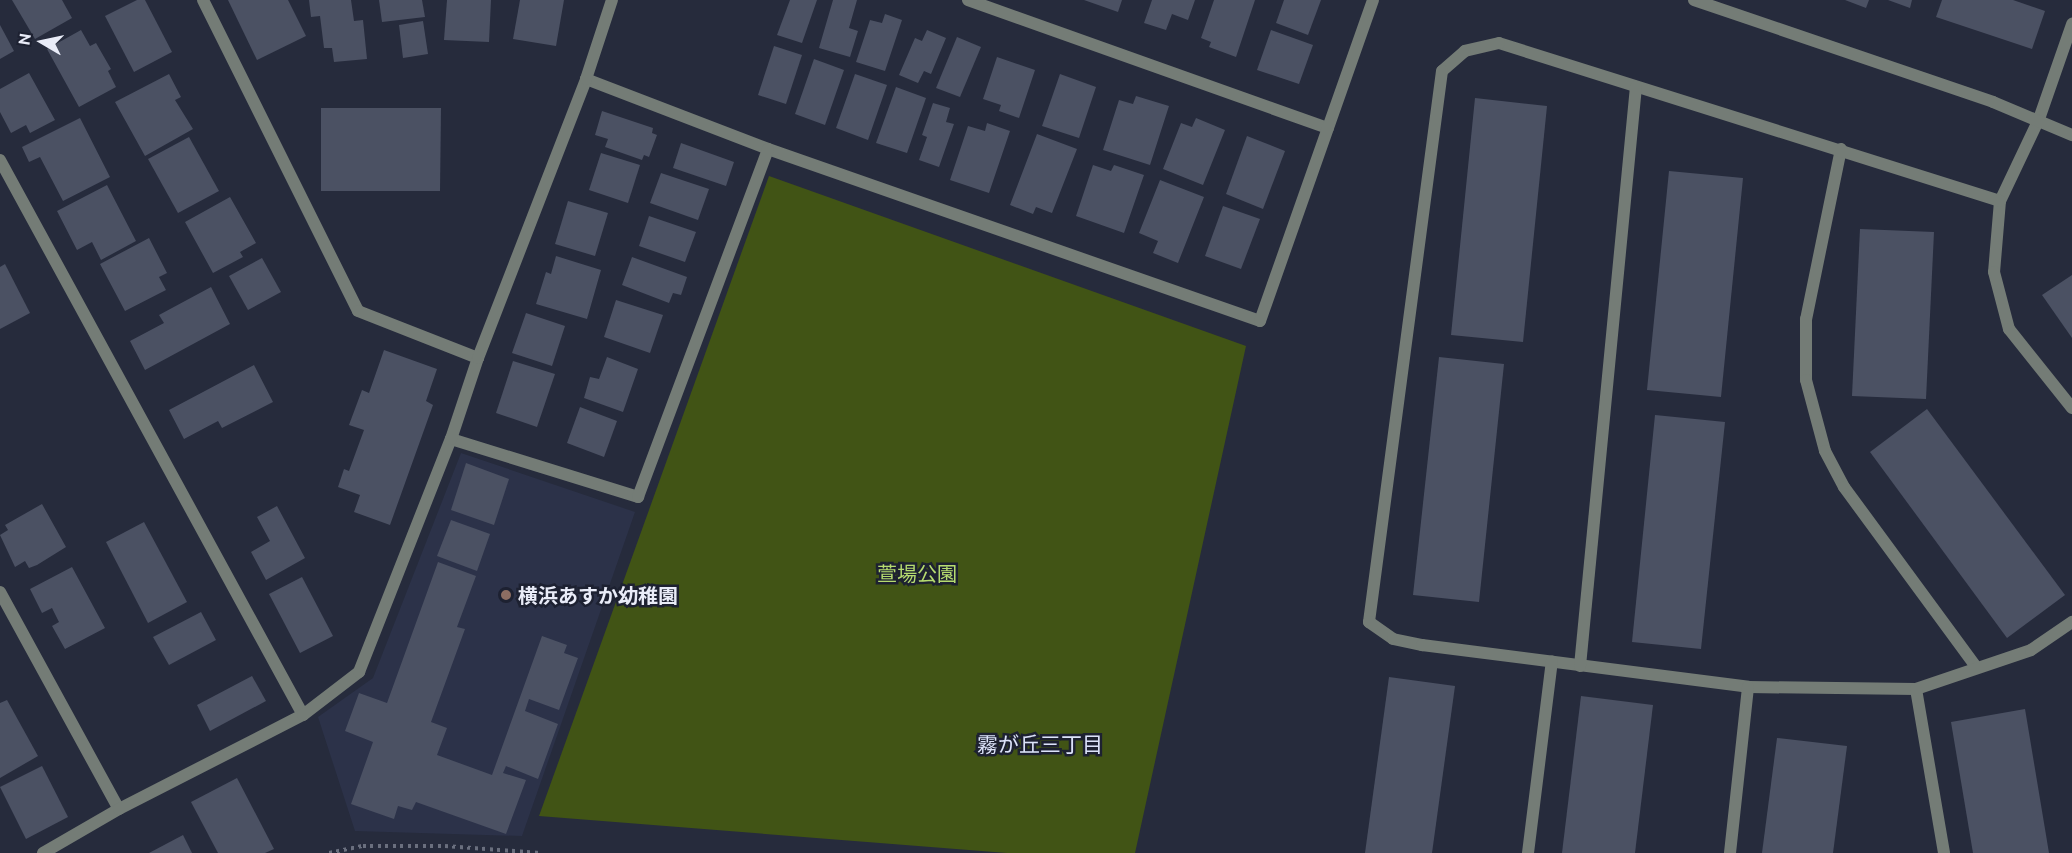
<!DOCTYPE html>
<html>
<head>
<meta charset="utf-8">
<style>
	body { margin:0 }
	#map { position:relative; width:2072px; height:853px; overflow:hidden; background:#262b3c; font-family:Ubuntu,"Noto Sans JP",sans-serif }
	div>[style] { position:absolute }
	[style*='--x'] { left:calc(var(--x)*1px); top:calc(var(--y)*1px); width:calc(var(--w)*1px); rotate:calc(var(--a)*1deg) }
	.built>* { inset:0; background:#2c3249 }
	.green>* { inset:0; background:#415415 }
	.building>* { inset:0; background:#4b5163 }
	.path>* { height:4px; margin-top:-2px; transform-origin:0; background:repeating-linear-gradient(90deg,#6a6f7e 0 3px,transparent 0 7.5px) }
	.service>* { height:12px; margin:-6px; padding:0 6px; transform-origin:6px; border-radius:6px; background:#747c76 }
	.minor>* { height:12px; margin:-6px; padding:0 6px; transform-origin:6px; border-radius:6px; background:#747c76 }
	.tertiary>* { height:12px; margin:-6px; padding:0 6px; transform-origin:6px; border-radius:6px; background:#747c76 }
	.dots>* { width:16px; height:16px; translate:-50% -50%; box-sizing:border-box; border:3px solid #1d2131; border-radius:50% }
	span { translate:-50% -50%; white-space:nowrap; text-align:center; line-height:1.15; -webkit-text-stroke:5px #1d2131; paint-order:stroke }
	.park-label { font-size:20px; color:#b6dc70 }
	.poi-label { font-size:20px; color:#e9ecf8; font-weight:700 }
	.left { translate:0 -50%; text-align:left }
	.neighbourhood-label { font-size:21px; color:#dce3f9 }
	.north { position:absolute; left:12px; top:12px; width:60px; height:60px; -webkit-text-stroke:4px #1d2131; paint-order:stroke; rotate:279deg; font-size:16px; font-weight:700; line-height:24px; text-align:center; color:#e9ecf8 }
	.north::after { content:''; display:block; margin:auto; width:21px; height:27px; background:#e9ecf8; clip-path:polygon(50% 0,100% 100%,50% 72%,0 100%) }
</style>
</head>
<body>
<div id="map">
	<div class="built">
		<i style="clip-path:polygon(461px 453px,635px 512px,522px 836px,355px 831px,318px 717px,373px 678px)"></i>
	</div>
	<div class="green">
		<i style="clip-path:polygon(769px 176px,1246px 346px,1135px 853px,1007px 853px,539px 816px)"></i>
	</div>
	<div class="building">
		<i style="clip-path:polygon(12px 0,62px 0,72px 18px,35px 39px)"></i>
		<i style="clip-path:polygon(137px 0,145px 0,172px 52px,134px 72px,105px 16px)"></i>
		<i style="clip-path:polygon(228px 0,288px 0,306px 36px,257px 60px)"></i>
		<i style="clip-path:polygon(309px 0,351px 0,354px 21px,363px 20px,367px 59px,334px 62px,332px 48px,324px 48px,320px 16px,311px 17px)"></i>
		<i style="clip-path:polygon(379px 0,422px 0,425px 17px,382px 22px)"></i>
		<i style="clip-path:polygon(447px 0,491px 0,489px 42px,444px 40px)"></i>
		<i style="clip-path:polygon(520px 0,564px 0,556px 46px,513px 39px)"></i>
		<i style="clip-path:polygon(790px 0,817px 0,802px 43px,777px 35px)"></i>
		<i style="clip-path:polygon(833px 0,857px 0,849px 28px,858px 31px,850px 57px,819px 48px)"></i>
		<i style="clip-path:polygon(1084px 0,1122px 0,1118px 12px)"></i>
		<i style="clip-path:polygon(1152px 0,1195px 0,1188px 20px,1172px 14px,1166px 30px,1144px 23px)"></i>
		<i style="clip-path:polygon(1214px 0,1255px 0,1236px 57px,1209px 47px,1211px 42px,1201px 38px)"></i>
		<i style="clip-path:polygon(1284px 0,1321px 0,1308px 35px,1276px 23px)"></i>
		<i style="clip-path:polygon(1845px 0,1869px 0,1866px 8px)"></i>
		<i style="clip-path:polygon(1888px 0,1912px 0,1910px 8px)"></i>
		<i style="clip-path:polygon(1942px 0,2013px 0,2045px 11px,2032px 49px,1936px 17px)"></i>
		<i style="clip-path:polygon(885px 14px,902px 20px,885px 71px,856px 62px,870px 20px,882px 23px)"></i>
		<i style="clip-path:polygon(423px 21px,428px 54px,403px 58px,399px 25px)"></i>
		<i style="clip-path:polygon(0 25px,14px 51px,0 59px)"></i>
		<i style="clip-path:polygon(81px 30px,90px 46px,96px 43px,111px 69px,108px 71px,116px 87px,79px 107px,47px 49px)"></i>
		<i style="clip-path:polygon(927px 30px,946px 38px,931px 74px,924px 71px,918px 83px,899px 75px,915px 38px,922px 41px)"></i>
		<i style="clip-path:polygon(1271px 30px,1313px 45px,1299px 84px,1257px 70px)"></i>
		<i style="clip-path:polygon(957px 37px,981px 47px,960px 97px,936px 88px)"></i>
		<i style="clip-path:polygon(774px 46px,802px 55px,786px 104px,758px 95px)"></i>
		<i style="clip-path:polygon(997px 57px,1035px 70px,1019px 118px,999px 111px,1001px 105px,983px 99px)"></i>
		<i style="clip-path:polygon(814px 59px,844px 70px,825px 125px,795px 114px)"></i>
		<i style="clip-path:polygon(29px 73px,55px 120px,30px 133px,26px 125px,11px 133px,0 112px,0 89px)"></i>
		<i style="clip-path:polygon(169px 74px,181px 97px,175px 100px,193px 129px,145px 156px,115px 102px)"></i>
		<i style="clip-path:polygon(855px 74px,887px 85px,868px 140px,836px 128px)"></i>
		<i style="clip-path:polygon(1060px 74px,1096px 87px,1079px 138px,1042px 126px)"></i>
		<i style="clip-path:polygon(896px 87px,926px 98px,907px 153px,876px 143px)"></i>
		<i style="clip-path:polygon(1136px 96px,1169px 106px,1150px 165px,1103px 150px,1119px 100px,1133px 104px)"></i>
		<i style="clip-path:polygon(1475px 98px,1547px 106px,1523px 342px,1451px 335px)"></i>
		<i style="clip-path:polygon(933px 103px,950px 108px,946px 122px,954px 124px,939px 167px,919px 160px,927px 137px,922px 135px)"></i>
		<i style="clip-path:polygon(321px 108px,441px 108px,440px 191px,321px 191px)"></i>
		<i style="clip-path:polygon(602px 111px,653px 128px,652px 133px,657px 135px,649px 157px,644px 155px,642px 160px,605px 147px,608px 139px,595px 135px)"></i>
		<i style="clip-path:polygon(80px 118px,110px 177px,63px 201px,40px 157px,29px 162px,22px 147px)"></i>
		<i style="clip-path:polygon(1196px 118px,1225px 130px,1203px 185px,1163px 169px,1181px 123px,1192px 127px)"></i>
		<i style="clip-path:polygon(987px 123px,1010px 131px,989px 193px,950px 180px,968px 126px,985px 131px)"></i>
		<i style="clip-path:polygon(1037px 134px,1077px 149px,1052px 213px,1036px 207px,1033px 214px,1010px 205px)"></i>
		<i style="clip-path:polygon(1247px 136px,1285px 151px,1263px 209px,1226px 194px)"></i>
		<i style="clip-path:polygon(189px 137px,219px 191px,178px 213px,148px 159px)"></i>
		<i style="clip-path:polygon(681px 143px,734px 162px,726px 186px,673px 168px)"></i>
		<i style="clip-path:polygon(601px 153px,640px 165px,628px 203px,589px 190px)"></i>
		<i style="clip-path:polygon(1093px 165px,1111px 171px,1114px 165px,1144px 175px,1124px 233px,1076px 216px)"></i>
		<i style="clip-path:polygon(1669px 171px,1743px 178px,1721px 397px,1647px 390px)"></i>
		<i style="clip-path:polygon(661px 173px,709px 189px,698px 220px,650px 203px)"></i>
		<i style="clip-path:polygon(1160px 180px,1204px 197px,1178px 263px,1153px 253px,1158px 241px,1139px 233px)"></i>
		<i style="clip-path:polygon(107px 185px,136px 241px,101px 260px,92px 242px,77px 250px,57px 211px)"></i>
		<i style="clip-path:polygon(230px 197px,256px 243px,240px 252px,243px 257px,213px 273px,185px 222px)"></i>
		<i style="clip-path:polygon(568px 201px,608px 213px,595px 256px,555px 244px)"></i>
		<i style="clip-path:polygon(1223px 206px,1260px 219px,1241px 269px,1205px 256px)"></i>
		<i style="clip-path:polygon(649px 216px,696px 232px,685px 262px,639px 246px)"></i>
		<i style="clip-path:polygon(1860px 229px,1934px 232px,1926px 399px,1852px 396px)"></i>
		<i style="clip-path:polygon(149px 238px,167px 273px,159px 277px,166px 290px,125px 311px,100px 264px)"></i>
		<i style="clip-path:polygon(556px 256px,601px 270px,587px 319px,536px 304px,546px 272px,551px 274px)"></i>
		<i style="clip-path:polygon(632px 257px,687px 277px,681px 295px,673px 293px,669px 303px,622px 285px)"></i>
		<i style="clip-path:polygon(262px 258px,281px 292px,248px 310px,229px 276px)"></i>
		<i style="clip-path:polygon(5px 264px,30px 313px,0 329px,0 267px)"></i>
		<i style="clip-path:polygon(2072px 275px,2072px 338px,2042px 295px)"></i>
		<i style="clip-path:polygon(211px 287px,230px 324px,145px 370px,130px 341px,164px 323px,159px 315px)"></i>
		<i style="clip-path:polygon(616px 300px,663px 315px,650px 353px,604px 337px)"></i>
		<i style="clip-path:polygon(526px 313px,565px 326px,552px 366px,512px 353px)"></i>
		<i style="clip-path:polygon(384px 350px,437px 369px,426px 401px,433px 405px,390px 525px,354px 512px,360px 495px,338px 487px,344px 469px,349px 471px,364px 430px,349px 425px,362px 390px,369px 393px)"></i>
		<i style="clip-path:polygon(607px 357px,638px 369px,623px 412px,584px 398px,590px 377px,599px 379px)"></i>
		<i style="clip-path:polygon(1439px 357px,1504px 364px,1479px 602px,1413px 595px)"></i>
		<i style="clip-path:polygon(513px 361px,555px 374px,537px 427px,496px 413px)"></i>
		<i style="clip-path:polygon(254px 365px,273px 402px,222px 428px,218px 421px,184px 439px,169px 410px)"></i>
		<i style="clip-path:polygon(580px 407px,617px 421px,604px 457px,567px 443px)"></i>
		<i style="clip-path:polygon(1927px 409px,2065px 595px,2007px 638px,1870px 452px)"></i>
		<i style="clip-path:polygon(1655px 415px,1725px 422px,1701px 649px,1632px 642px)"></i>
		<i style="clip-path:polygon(466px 463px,509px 479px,494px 525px,451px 510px)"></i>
		<i style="clip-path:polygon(42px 504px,66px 547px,37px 565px,29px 568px,25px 561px,15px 567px,0 535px,8px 530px,5px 525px)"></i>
		<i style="clip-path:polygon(277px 506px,305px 558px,266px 580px,251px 552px,270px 541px,257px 517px)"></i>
		<i style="clip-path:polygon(451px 520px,490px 534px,477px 571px,437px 556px)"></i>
		<i style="clip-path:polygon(144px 522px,187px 602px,148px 623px,106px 542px)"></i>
		<i style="clip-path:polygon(438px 562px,476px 576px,457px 627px,465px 629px,431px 722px,447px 728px,437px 755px,492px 775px,542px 636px,567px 645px,564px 653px,578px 658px,559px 710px,529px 699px,525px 711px,558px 724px,538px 779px,506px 766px,503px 773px,526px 780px,506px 834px,416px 802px,412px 810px,398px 806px,394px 819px,351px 804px,373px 742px,345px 731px,359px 693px,387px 703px)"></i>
		<i style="clip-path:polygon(72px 567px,105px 628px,65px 649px,52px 626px,59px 622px,52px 608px,42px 613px,30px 589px)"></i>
		<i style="clip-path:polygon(302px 577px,333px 636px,300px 653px,269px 594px)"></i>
		<i style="clip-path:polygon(201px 612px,216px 640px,169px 665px,153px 637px)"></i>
		<i style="clip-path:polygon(252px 676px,266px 701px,210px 731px,197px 705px)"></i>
		<i style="clip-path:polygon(1389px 677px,1455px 686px,1432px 853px,1365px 853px)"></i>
		<i style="clip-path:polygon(1581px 696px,1653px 705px,1635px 853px,1562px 853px)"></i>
		<i style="clip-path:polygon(7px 700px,38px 756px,0 778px,0 703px)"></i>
		<i style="clip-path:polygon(2025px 709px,2049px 853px,1973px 853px,1951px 722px)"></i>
		<i style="clip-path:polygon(1777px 738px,1847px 746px,1833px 853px,1762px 853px)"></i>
		<i style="clip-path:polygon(42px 766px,68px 817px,26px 839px,0 787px)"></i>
		<i style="clip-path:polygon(237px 778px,274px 849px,265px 853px,218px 853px,191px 802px)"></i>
		<i style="clip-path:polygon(183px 835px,192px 853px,149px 853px)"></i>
	</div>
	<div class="path">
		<i style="--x:329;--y:853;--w:35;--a:-12"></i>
		<i style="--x:363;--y:846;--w:82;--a:0"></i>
		<i style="--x:445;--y:846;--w:95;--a:4.2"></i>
	</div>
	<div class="service">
		<i style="--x:2039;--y:119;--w:91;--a:115.4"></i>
		<i style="--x:2000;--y:201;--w:71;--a:94.8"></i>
		<i style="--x:1994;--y:272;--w:59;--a:75.3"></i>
		<i style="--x:2009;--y:329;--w:101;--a:51.4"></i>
		<i style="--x:1841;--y:149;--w:174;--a:101.6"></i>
		<i style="--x:1806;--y:319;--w:61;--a:90"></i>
		<i style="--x:1806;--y:380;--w:73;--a:75"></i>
		<i style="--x:1825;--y:451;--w:41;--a:62.2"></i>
		<i style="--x:1844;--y:487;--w:223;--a:53.7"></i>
		<i style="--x:2000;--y:201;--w:525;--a:-162.5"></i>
		<i style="--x:1499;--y:43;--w:35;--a:167"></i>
		<i style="--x:1465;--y:51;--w:30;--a:139"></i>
		<i style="--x:1442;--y:71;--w:556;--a:97.55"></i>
		<i style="--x:1369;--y:622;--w:29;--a:35"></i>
		<i style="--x:1393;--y:639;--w:30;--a:12"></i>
		<i style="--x:1422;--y:645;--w:329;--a:7.3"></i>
		<i style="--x:1748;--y:687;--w:168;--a:0.7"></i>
		<i style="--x:1916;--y:689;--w:121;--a:-18.7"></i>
		<i style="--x:2031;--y:650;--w:50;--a:-34.3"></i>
		<i style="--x:1580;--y:666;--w:582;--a:-84.48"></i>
		<i style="--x:1916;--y:689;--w:166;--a:80.3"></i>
		<i style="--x:1528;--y:853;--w:193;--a:-82.9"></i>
		<i style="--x:1730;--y:853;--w:167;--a:-83.8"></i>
	</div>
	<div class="minor">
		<i style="--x:203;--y:0;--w:347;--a:63.5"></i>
		<i style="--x:358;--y:311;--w:129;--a:21.4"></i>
		<i style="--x:968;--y:0;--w:382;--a:19.6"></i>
		<i style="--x:586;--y:79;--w:195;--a:21"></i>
		<i style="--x:768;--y:149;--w:521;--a:19.27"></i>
		<i style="--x:1260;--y:321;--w:340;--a:-70.6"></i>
		<i style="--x:2039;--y:119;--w:101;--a:-70.8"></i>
		<i style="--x:0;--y:160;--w:632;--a:61.37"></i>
		<i style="--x:451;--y:439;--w:196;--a:17.2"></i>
		<i style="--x:638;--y:497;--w:371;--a:-69.5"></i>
		<i style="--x:0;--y:592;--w:247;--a:61.3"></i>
		<i style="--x:43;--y:853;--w:88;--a:-30.1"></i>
		<i style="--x:119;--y:809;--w:207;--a:-27.1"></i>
		<i style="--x:303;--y:715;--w:71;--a:-37.5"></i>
		<i style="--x:359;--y:672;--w:251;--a:-68.5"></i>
		<i style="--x:451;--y:439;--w:85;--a:-71.6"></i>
		<i style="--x:478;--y:358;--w:299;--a:-68.8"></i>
		<i style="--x:586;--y:79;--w:83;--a:-71.8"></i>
	</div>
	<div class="tertiary">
		<i style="--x:1694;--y:0;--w:316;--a:18.8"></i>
		<i style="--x:1993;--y:102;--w:86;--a:22.7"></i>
	</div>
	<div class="dots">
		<i style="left:506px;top:595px;background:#8d6e63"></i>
	</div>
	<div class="park-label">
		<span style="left:917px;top:573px">萱場公園</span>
	</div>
	<div class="poi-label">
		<span class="left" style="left:518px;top:595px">横浜あすか幼稚園</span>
	</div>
	<div class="neighbourhood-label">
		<span style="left:1040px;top:744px">霧が丘三丁目</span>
	</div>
	<div class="north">N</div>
</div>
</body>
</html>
